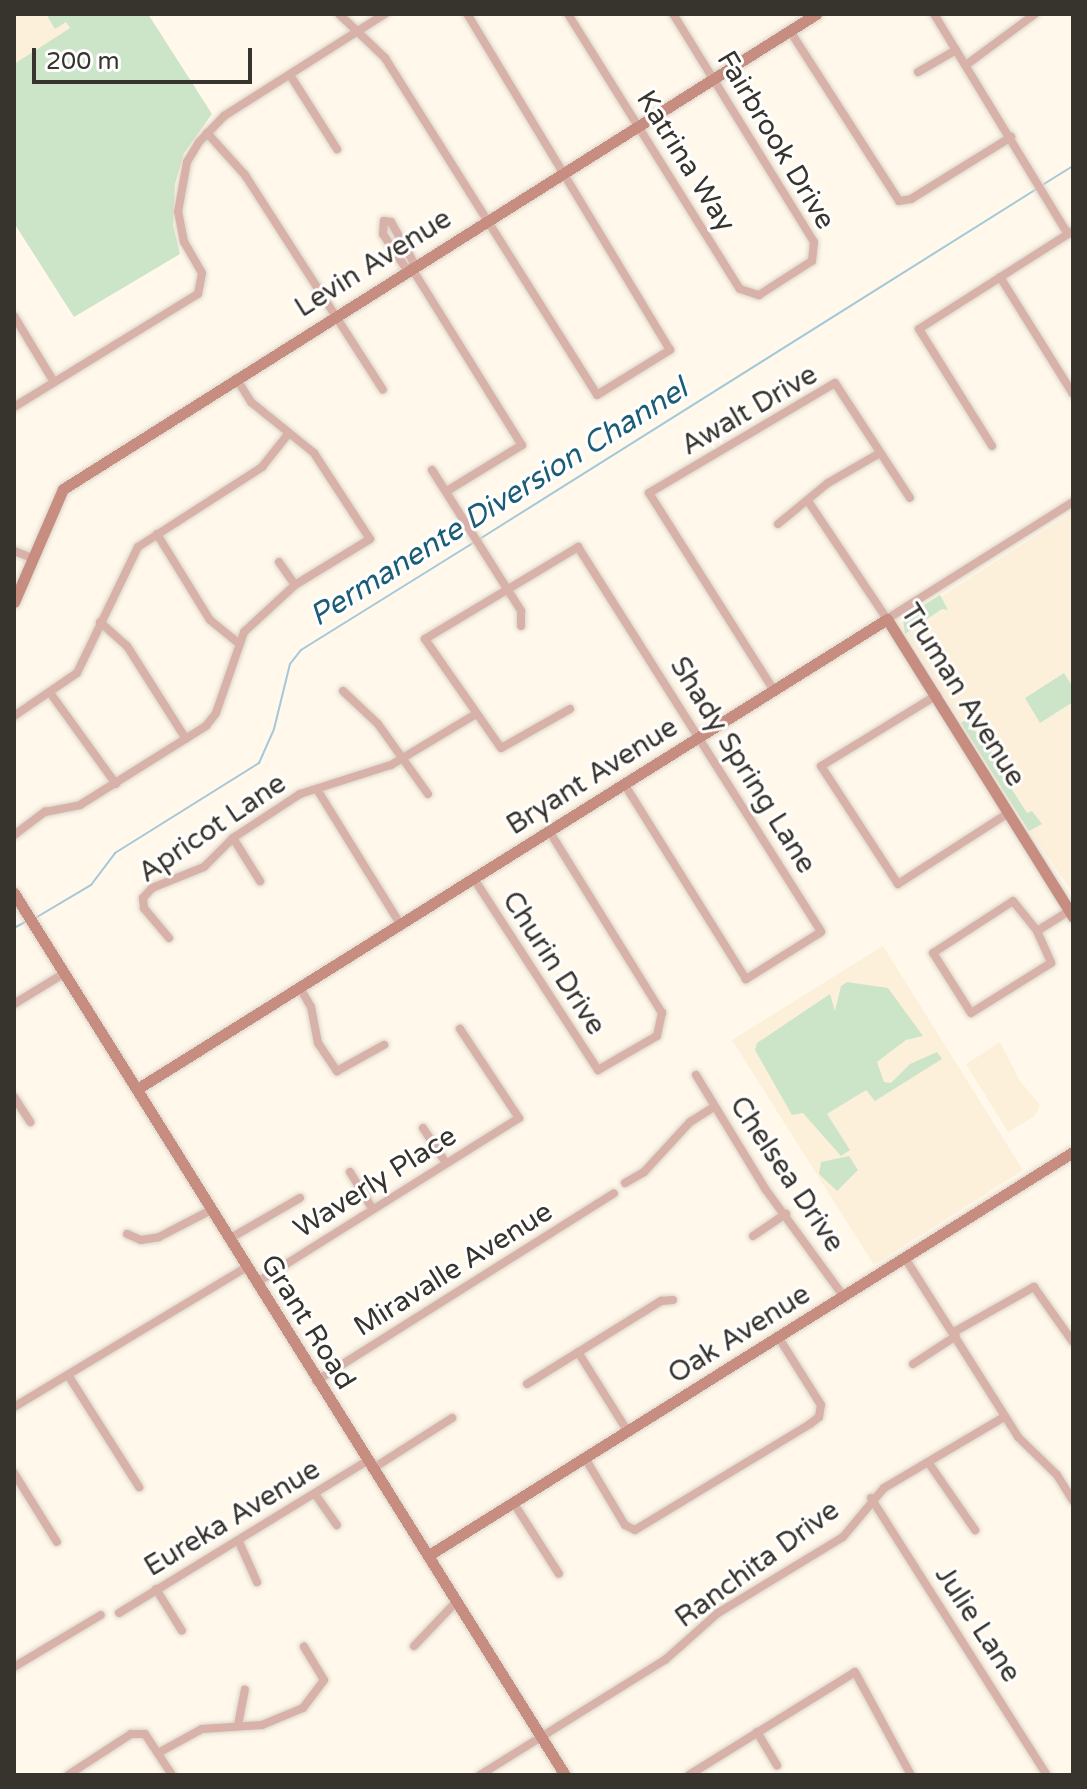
<!DOCTYPE html>
<html>
<head>
<meta charset="utf-8">
<style>
	body { margin:0 }
	#map { position:relative; width:1087px; height:1789px; overflow:hidden; background:#fff8eb; font-family:"Varela Round",sans-serif }
	div>[style] { position:absolute }
	[style*='--x'] { left:calc(var(--x)*1px); top:calc(var(--y)*1px); width:calc(var(--w)*1px); rotate:calc(var(--a)*1deg) }
	.built>* { inset:0; background:#fdf0da }
	.green>* { inset:0; background:#cce5c9 }
	.stream>* { height:2px; margin:-1px; padding:0 1px; transform-origin:1px; border-radius:1px; background:#a3c8da }
	.roads { filter:drop-shadow(0 0 2px #dbd5c9) drop-shadow(0 0 2px #dbd5c9) }
	.street>* { height:8px; margin:-4px; padding:0 4px; transform-origin:4px; border-radius:4px; background:#d8b1a8 }
	.secondary>* { height:11px; margin:-5.5px; padding:0 5.5px; transform-origin:5.5px; border-radius:5.5px; background:#c68d80 }
	span { translate:-50% -50%; white-space:nowrap; text-align:center; line-height:1.15; -webkit-text-stroke:6px #fff; paint-order:stroke }
	.street-label { font-size:28px; color:#37332d }
	.water-label { font-size:30px; color:#1b5d77; font-style:italic }
	.frame { position:absolute; inset:0; border:16px solid #37332d; pointer-events:none }
	.scale { position:absolute; left:32px; top:48px; width:220px; height:36px; box-sizing:border-box; border:4px solid #37332d; border-top:0; padding-left:10px; font-size:24px; line-height:28px; white-space:nowrap; color:#37332d; -webkit-text-stroke:6px #fff; paint-order:stroke }
</style>
</head>
<body>
<div id="map">
	<div class="built">
		<i style="clip-path:polygon(14px 14px,61px 14px,70px 28px,14px 64px)"></i>
		<i style="clip-path:polygon(1073px 512px,1073px 893px,1020px 817px,900px 623px)"></i>
		<i style="clip-path:polygon(883px 946px,1023px 1170px,874px 1265px,732px 1040px)"></i>
		<i style="clip-path:polygon(1000px 1042px,1020px 1081px,1040px 1105px,1035px 1116px,1008px 1132px,966px 1064px)"></i>
	</div>
	<div class="green">
		<i style="clip-path:polygon(46px 14px,148px 14px,212px 114px,184px 153px,175px 184px,173px 225px,180px 254px,74px 317px,14px 223px,14px 64px,70px 28px,66px 22px,55px 29px)"></i>
		<i style="clip-path:polygon(940px 595px,948px 610px,942px 609px,905px 634px,903px 618px)"></i>
		<i style="clip-path:polygon(1064px 673px,1073px 687px,1073px 702px,1040px 723px,1025px 698px)"></i>
		<i style="clip-path:polygon(978px 712px,983px 720px,975px 731px,1017px 784px,1011px 788px,1027px 813px,1032px 811px,1042px 824px,1029px 831px,961px 723px)"></i>
		<i style="clip-path:polygon(847px 982px,888px 988px,923px 1036px,906px 1040px,877px 1062px,884px 1082px,891px 1083px,910px 1064px,937px 1052px,942px 1059px,875px 1101px,866px 1090px,827px 1114px,850px 1150px,841px 1156px,803px 1113px,792px 1115px,755px 1050px,757px 1043px,830px 994px,835px 1011px,841px 986px)"></i>
		<i style="clip-path:polygon(849px 1156px,858px 1170px,837px 1191px,819px 1174px,821px 1162px)"></i>
	</div>
	<div class="stream">
		<i style="--x:1044;--y:184;--w:34;--a:-32"></i>
		<i style="--x:478;--y:540;--w:661;--a:-32.15"></i>
		<i style="--x:37;--y:917;--w:63;--a:-30.7"></i>
		<i style="--x:91;--y:885;--w:40;--a:-53"></i>
		<i style="--x:115;--y:853;--w:170;--a:-32"></i>
		<i style="--x:259;--y:763;--w:37;--a:-66"></i>
		<i style="--x:274;--y:729;--w:67;--a:-76.2"></i>
		<i style="--x:290;--y:664;--w:18;--a:-52"></i>
		<i style="--x:301;--y:650;--w:203;--a:-31.9"></i>
		<i style="--x:14;--y:928;--w:15;--a:-28"></i>
	</div>
	<div class="roads">
		<div class="street">
			<i style="--x:339;--y:14;--w:64;--a:43.7"></i>
			<i style="--x:385;--y:58;--w:398;--a:57.8"></i>
			<i style="--x:597;--y:395;--w:86;--a:-31.7"></i>
			<i style="--x:670;--y:350;--w:393;--a:-121.1"></i>
			<i style="--x:568;--y:14;--w:324;--a:58"></i>
			<i style="--x:740;--y:289;--w:20;--a:18"></i>
			<i style="--x:759;--y:295;--w:63;--a:-32.7"></i>
			<i style="--x:812;--y:261;--w:19;--a:-84"></i>
			<i style="--x:814;--y:242;--w:268;--a:-121.7"></i>
			<i style="--x:934;--y:14;--w:258;--a:58.7"></i>
			<i style="--x:790;--y:31;--w:202;--a:57.3"></i>
			<i style="--x:899;--y:201;--w:12;--a:-9"></i>
			<i style="--x:911;--y:199;--w:118;--a:-31.8"></i>
			<i style="--x:966;--y:65;--w:86;--a:-36.5"></i>
			<i style="--x:918;--y:72;--w:44;--a:-30.1"></i>
			<i style="--x:290;--y:75;--w:88;--a:57.6"></i>
			<i style="--x:207;--y:133;--w:57;--a:47.9"></i>
			<i style="--x:245;--y:175;--w:255;--a:57.3"></i>
			<i style="--x:411;--y:267;--w:210;--a:58.1"></i>
			<i style="--x:522;--y:445;--w:88;--a:148.5"></i>
			<i style="--x:407;--y:270;--w:43;--a:-123.7"></i>
			<i style="--x:383;--y:234;--w:13;--a:-86"></i>
			<i style="--x:384;--y:221;--w:7;--a:8"></i>
			<i style="--x:391;--y:222;--w:49;--a:60.8"></i>
			<i style="--x:1000;--y:277;--w:138;--a:58"></i>
			<i style="--x:14;--y:316;--w:77;--a:58.8"></i>
			<i style="--x:14;--y:407;--w:216;--a:-31.6"></i>
			<i style="--x:198;--y:294;--w:21;--a:-79"></i>
			<i style="--x:202;--y:273;--w:36;--a:-120"></i>
			<i style="--x:184;--y:242;--w:31;--a:-101"></i>
			<i style="--x:178;--y:212;--w:51;--a:-79.8"></i>
			<i style="--x:187;--y:162;--w:23;--a:-59"></i>
			<i style="--x:199;--y:142;--w:36;--a:-46"></i>
			<i style="--x:224;--y:116;--w:191;--a:-32.4"></i>
			<i style="--x:992;--y:446;--w:138;--a:-122"></i>
			<i style="--x:919;--y:329;--w:183;--a:-32.5"></i>
			<i style="--x:432;--y:470;--w:167;--a:57.7"></i>
			<i style="--x:521;--y:611;--w:15;--a:90"></i>
			<i style="--x:808;--y:501;--w:142;--a:56.2"></i>
			<i style="--x:887;--y:619;--w:220;--a:-32.2"></i>
			<i style="--x:778;--y:524;--w:65;--a:-39.4"></i>
			<i style="--x:828;--y:483;--w:60;--a:-30"></i>
			<i style="--x:157;--y:534;--w:101;--a:58.4"></i>
			<i style="--x:210;--y:620;--w:35;--a:39"></i>
			<i style="--x:14;--y:551;--w:19;--a:21"></i>
			<i style="--x:279;--y:562;--w:28;--a:55"></i>
			<i style="--x:100;--y:622;--w:36;--a:42"></i>
			<i style="--x:127;--y:646;--w:110;--a:57.6"></i>
			<i style="--x:773;--y:689;--w:232;--a:-122.3"></i>
			<i style="--x:649;--y:493;--w:216;--a:-30.6"></i>
			<i style="--x:835;--y:383;--w:137;--a:56.9"></i>
			<i style="--x:343;--y:691;--w:48;--a:43.3"></i>
			<i style="--x:378;--y:724;--w:86;--a:54.5"></i>
			<i style="--x:51;--y:694;--w:111;--a:54.2"></i>
			<i style="--x:937;--y:695;--w:136;--a:148.5"></i>
			<i style="--x:821;--y:766;--w:141;--a:56.9"></i>
			<i style="--x:898;--y:884;--w:131;--a:-32.8"></i>
			<i style="--x:570;--y:709;--w:79;--a:150.5"></i>
			<i style="--x:501;--y:748;--w:133;--a:-124.9"></i>
			<i style="--x:425;--y:639;--w:179;--a:-31"></i>
			<i style="--x:578;--y:547;--w:455;--a:57.7"></i>
			<i style="--x:821;--y:932;--w:89;--a:147.9"></i>
			<i style="--x:746;--y:979;--w:230;--a:-122"></i>
			<i style="--x:14;--y:716;--w:76;--a:-34.3"></i>
			<i style="--x:77;--y:673;--w:140;--a:-64.2"></i>
			<i style="--x:138;--y:547;--w:148;--a:-32.8"></i>
			<i style="--x:262;--y:467;--w:43;--a:-51.5"></i>
			<i style="--x:318;--y:791;--w:156;--a:58.3"></i>
			<i style="--x:14;--y:835;--w:39;--a:-37"></i>
			<i style="--x:45;--y:812;--w:36;--a:-11"></i>
			<i style="--x:80;--y:805;--w:149;--a:-32.1"></i>
			<i style="--x:206;--y:726;--w:16;--a:-52"></i>
			<i style="--x:216;--y:713;--w:86;--a:-70.9"></i>
			<i style="--x:244;--y:632;--w:69;--a:-42.7"></i>
			<i style="--x:295;--y:585;--w:88;--a:-31.5"></i>
			<i style="--x:370;--y:539;--w:103;--a:-123.1"></i>
			<i style="--x:314;--y:453;--w:81;--a:-141"></i>
			<i style="--x:251;--y:402;--w:28;--a:-122"></i>
			<i style="--x:233;--y:838;--w:51;--a:57.9"></i>
			<i style="--x:474;--y:879;--w:228;--a:57"></i>
			<i style="--x:598;--y:1070;--w:68;--a:-30"></i>
			<i style="--x:657;--y:1036;--w:24;--a:-78"></i>
			<i style="--x:662;--y:1013;--w:214;--a:-121.8"></i>
			<i style="--x:1013;--y:901;--w:38;--a:51"></i>
			<i style="--x:1037;--y:931;--w:35;--a:66"></i>
			<i style="--x:1051;--y:963;--w:94;--a:148"></i>
			<i style="--x:971;--y:1013;--w:71;--a:-122.3"></i>
			<i style="--x:933;--y:953;--w:95;--a:-33"></i>
			<i style="--x:1037;--y:931;--w:38;--a:-32"></i>
			<i style="--x:169;--y:938;--w:39;--a:-130"></i>
			<i style="--x:144;--y:908;--w:10;--a:-96"></i>
			<i style="--x:143;--y:898;--w:13;--a:-48"></i>
			<i style="--x:152;--y:888;--w:56;--a:-22"></i>
			<i style="--x:204;--y:867;--w:41;--a:-45"></i>
			<i style="--x:233;--y:838;--w:80;--a:-33.3"></i>
			<i style="--x:300;--y:794;--w:96;--a:-17.7"></i>
			<i style="--x:391;--y:765;--w:99;--a:-31"></i>
			<i style="--x:300;--y:988;--w:22;--a:60"></i>
			<i style="--x:311;--y:1007;--w:37;--a:79"></i>
			<i style="--x:318;--y:1043;--w:34;--a:56"></i>
			<i style="--x:337;--y:1071;--w:54;--a:-29"></i>
			<i style="--x:14;--y:1004;--w:57;--a:-31.5"></i>
			<i style="--x:696;--y:1075;--w:135;--a:58.7"></i>
			<i style="--x:766;--y:1190;--w:132;--a:53.9"></i>
			<i style="--x:14;--y:1097;--w:30;--a:57"></i>
			<i style="--x:423;--y:1128;--w:42;--a:56.7"></i>
			<i style="--x:350;--y:1172;--w:42;--a:58.6"></i>
			<i style="--x:625;--y:1183;--w:22;--a:-30"></i>
			<i style="--x:644;--y:1172;--w:68;--a:-47.4"></i>
			<i style="--x:690;--y:1122;--w:28;--a:-32"></i>
			<i style="--x:127;--y:1234;--w:15;--a:23"></i>
			<i style="--x:141;--y:1240;--w:18;--a:-9"></i>
			<i style="--x:159;--y:1237;--w:59;--a:-27.4"></i>
			<i style="--x:753;--y:1236;--w:40;--a:-34"></i>
			<i style="--x:229;--y:1239;--w:82;--a:-30"></i>
			<i style="--x:905;--y:1258;--w:212;--a:57.7"></i>
			<i style="--x:1018;--y:1437;--w:54;--a:44.3"></i>
			<i style="--x:1057;--y:1475;--w:31;--a:58"></i>
			<i style="--x:256;--y:1283;--w:310;--a:-32.1"></i>
			<i style="--x:519;--y:1118;--w:107;--a:-123.5"></i>
			<i style="--x:954;--y:1332;--w:92;--a:-29.4"></i>
			<i style="--x:1034;--y:1287;--w:67;--a:54.7"></i>
			<i style="--x:578;--y:1352;--w:94;--a:58"></i>
			<i style="--x:913;--y:1364;--w:51;--a:-33.1"></i>
			<i style="--x:68;--y:1375;--w:133;--a:57.6"></i>
			<i style="--x:316;--y:1381;--w:352;--a:-32.2"></i>
			<i style="--x:527;--y:1384;--w:158;--a:-31.8"></i>
			<i style="--x:661;--y:1301;--w:12;--a:-5"></i>
			<i style="--x:14;--y:1407;--w:270;--a:-31"></i>
			<i style="--x:585;--y:1458;--w:78;--a:59.2"></i>
			<i style="--x:625;--y:1525;--w:11;--a:27"></i>
			<i style="--x:635;--y:1530;--w:205;--a:-31.2"></i>
			<i style="--x:810;--y:1424;--w:11;--a:-38"></i>
			<i style="--x:819;--y:1417;--w:12;--a:-81"></i>
			<i style="--x:821;--y:1405;--w:79;--a:-122.1"></i>
			<i style="--x:928;--y:1462;--w:83;--a:55.3"></i>
			<i style="--x:372;--y:1469;--w:95;--a:-32.5"></i>
			<i style="--x:14;--y:1473;--w:81;--a:58.1"></i>
			<i style="--x:315;--y:1494;--w:38;--a:55"></i>
			<i style="--x:871;--y:1498;--w:328;--a:57.6"></i>
			<i style="--x:513;--y:1502;--w:85;--a:57.4"></i>
			<i style="--x:239;--y:1542;--w:44;--a:65.8"></i>
			<i style="--x:156;--y:1589;--w:49;--a:58.2"></i>
			<i style="--x:119;--y:1613;--w:291;--a:-31.5"></i>
			<i style="--x:414;--y:1646;--w:62;--a:-46.3"></i>
			<i style="--x:14;--y:1667;--w:101;--a:-30.9"></i>
			<i style="--x:238;--y:1725;--w:36;--a:-79"></i>
			<i style="--x:757;--y:1732;--w:39;--a:59"></i>
			<i style="--x:158;--y:1753;--w:50;--a:-28.6"></i>
			<i style="--x:202;--y:1729;--w:60;--a:-3.8"></i>
			<i style="--x:262;--y:1725;--w:44;--a:-22.5"></i>
			<i style="--x:303;--y:1708;--w:35;--a:-53"></i>
			<i style="--x:324;--y:1680;--w:39;--a:-121"></i>
			<i style="--x:68;--y:1775;--w:75;--a:-33.1"></i>
			<i style="--x:131;--y:1734;--w:14;--a:0"></i>
			<i style="--x:145;--y:1734;--w:49;--a:56.6"></i>
			<i style="--x:480;--y:1775;--w:218;--a:-31.9"></i>
			<i style="--x:665;--y:1660;--w:71;--a:-41.6"></i>
			<i style="--x:718;--y:1613;--w:146;--a:-31.3"></i>
			<i style="--x:843;--y:1537;--w:64;--a:-50.1"></i>
			<i style="--x:884;--y:1488;--w:139;--a:-30.6"></i>
			<i style="--x:689;--y:1775;--w:195;--a:-31.8"></i>
			<i style="--x:855;--y:1672;--w:117;--a:61.5"></i>
		</div>
		<div class="secondary">
			<i style="--x:14;--y:602;--w:123;--a:-66.6"></i>
			<i style="--x:63;--y:489;--w:890;--a:-32.24"></i>
			<i style="--x:14;--y:893;--w:1040;--a:58.01"></i>
			<i style="--x:137;--y:1089;--w:885;--a:-32.07"></i>
			<i style="--x:887;--y:619;--w:351;--a:58"></i>
			<i style="--x:429;--y:1555;--w:760;--a:-32.04"></i>
		</div>
	</div>
	<div class="street-label">
		<span style="left:776px;top:140px;rotate:59deg">Fairbrook Drive</span>
		<span style="left:686px;top:161px;rotate:58deg">Katrina Way</span>
		<span style="left:373px;top:263px;rotate:-32deg">Levin Avenue</span>
		<span style="left:749px;top:410px;rotate:-30deg">Awalt Drive</span>
		<span style="left:963px;top:695px;rotate:58deg">Truman Avenue</span>
		<span style="left:743px;top:765px;rotate:58deg">Shady Spring Lane</span>
		<span style="left:592px;top:776px;rotate:-32deg">Bryant Avenue</span>
		<span style="left:212px;top:828px;rotate:-34deg">Apricot Lane</span>
		<span style="left:554px;top:963px;rotate:57deg">Churin Drive</span>
		<span style="left:787px;top:1174px;rotate:56deg">Chelsea Drive</span>
		<span style="left:375px;top:1182px;rotate:-32deg">Waverly Place</span>
		<span style="left:453px;top:1269px;rotate:-32deg">Miravalle Avenue</span>
		<span style="left:308px;top:1322px;rotate:58deg">Grant Road</span>
		<span style="left:739px;top:1334px;rotate:-32deg">Oak Avenue</span>
		<span style="left:232px;top:1518px;rotate:-31deg">Eureka Avenue</span>
		<span style="left:757px;top:1564px;rotate:-36deg">Ranchita Drive</span>
		<span style="left:978px;top:1624px;rotate:57deg">Julie Lane</span>
	</div>
	<div class="water-label">
		<span style="left:499px;top:503px;rotate:-32deg">Permanente Diversion Channel</span>
	</div>
	<div class="frame"></div>
	<div class="scale">200 m</div>
</div>
</body>
</html>
